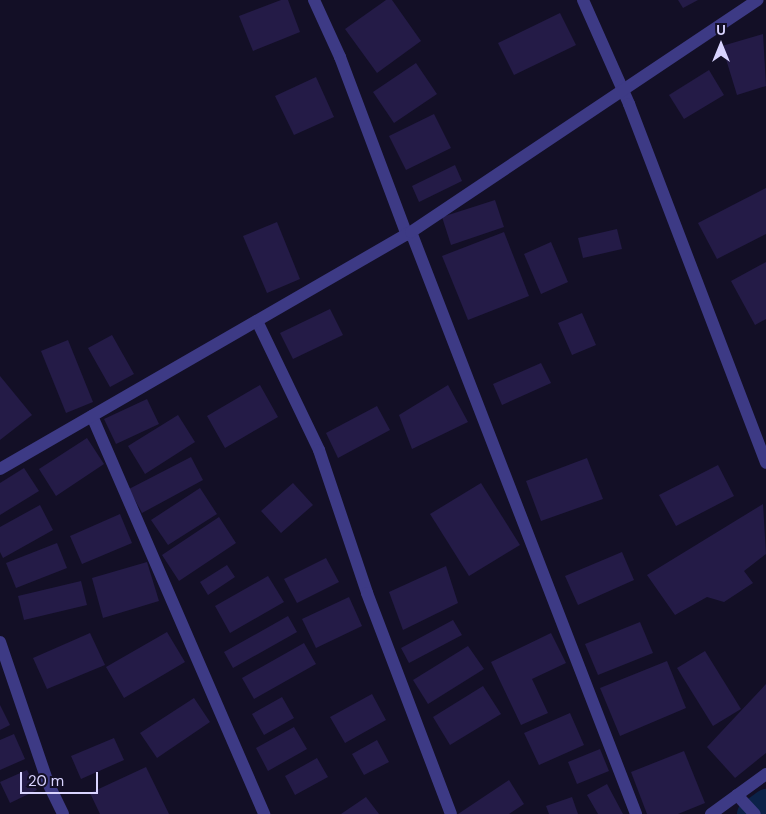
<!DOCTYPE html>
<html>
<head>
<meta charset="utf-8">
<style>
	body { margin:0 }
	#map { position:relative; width:766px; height:814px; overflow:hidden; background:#130f26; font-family:"DM Sans",sans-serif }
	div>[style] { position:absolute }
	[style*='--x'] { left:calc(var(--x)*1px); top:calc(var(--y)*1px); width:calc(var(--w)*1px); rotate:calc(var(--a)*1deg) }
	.canal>* { height:28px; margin:-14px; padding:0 14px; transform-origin:14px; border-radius:14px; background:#0c2248 }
	.building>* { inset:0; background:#241b47 }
	.minor>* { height:12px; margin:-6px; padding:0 6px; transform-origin:6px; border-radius:6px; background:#3d3a85 }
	span { translate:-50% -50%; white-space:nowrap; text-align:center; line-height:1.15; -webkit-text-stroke:4.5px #130f26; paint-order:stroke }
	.north { position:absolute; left:696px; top:20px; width:50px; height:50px; -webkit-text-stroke:4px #130f26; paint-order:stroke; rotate:0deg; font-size:14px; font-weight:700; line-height:20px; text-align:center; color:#d9d4ff }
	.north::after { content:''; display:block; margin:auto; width:18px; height:22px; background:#d9d4ff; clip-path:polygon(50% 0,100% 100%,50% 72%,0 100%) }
	.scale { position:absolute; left:20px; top:772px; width:78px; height:22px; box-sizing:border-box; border:2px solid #d9d4ff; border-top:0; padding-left:6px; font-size:15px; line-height:18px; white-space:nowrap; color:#d9d4ff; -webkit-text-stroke:4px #130f26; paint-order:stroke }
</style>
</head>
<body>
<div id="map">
	<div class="canal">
		<i style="--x:751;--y:814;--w:19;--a:-36"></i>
	</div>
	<div class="building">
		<i style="clip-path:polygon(281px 0,288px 0,300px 32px,253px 51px,239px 16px)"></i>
		<i style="clip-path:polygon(386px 0,392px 0,421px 41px,377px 73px,345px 29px)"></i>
		<i style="clip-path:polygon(678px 0,698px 0,683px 8px)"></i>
		<i style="clip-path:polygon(560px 13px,576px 45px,514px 75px,498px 43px)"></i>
		<i style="clip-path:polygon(763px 34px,766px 86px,737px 95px,722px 46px)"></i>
		<i style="clip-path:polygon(416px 63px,437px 94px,394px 123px,373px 92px)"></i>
		<i style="clip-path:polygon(709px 70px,724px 95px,684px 119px,669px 95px)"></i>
		<i style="clip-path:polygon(316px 77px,334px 117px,294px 135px,275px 96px)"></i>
		<i style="clip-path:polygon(434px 114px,451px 148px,406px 170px,389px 136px)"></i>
		<i style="clip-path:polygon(455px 165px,462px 181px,419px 202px,412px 186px)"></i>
		<i style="clip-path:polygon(766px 188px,766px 234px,717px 259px,698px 223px)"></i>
		<i style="clip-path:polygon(495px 200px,504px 227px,451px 245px,442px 217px)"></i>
		<i style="clip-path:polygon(277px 222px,300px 279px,267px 293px,243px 236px)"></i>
		<i style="clip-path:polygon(617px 229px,622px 249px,583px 258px,578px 238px)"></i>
		<i style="clip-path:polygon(504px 232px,529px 296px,468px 320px,442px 256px)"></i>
		<i style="clip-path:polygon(551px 242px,568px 282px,541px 294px,524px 254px)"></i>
		<i style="clip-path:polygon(766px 262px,766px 319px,755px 325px,731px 281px)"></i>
		<i style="clip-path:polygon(330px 309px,343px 335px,293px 359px,280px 333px)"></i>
		<i style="clip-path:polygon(582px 313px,596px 345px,572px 355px,558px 323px)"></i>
		<i style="clip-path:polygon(112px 335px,134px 374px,110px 387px,88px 348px)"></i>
		<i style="clip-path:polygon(68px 340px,93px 402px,66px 413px,41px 351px)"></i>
		<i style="clip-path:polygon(541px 363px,551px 383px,502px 405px,493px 384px)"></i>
		<i style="clip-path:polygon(0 376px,32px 415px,0 440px)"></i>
		<i style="clip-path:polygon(260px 385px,278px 417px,225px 448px,207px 416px)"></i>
		<i style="clip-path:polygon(448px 385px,468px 422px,412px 449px,399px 415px)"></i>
		<i style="clip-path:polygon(147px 399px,159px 424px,116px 444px,104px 419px)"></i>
		<i style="clip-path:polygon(377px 406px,390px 430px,338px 458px,326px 433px)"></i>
		<i style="clip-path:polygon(178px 415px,195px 442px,145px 474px,128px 446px)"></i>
		<i style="clip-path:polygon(87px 438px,104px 464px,56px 496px,39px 469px)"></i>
		<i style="clip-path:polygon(191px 457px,203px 480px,142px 513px,129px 489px)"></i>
		<i style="clip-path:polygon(587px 458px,603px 499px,541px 521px,526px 481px)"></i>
		<i style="clip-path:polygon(718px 465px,734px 496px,676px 526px,659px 495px)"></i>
		<i style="clip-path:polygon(24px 468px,39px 491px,0 515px,0 483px)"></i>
		<i style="clip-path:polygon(293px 483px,313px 505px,281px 533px,261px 511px)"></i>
		<i style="clip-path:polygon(481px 483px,520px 545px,469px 576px,430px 514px)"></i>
		<i style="clip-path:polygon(200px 488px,217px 514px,168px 545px,151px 520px)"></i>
		<i style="clip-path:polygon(763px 504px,766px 554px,744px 571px,753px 583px,724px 602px,707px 597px,675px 615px,647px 575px)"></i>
		<i style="clip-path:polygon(40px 505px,53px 530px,3px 558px,0 552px,0 527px)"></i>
		<i style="clip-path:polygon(120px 514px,132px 543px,82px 564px,70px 536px)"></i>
		<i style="clip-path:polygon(219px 517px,236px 543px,179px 581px,162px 555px)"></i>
		<i style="clip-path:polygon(57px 543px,67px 568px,16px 588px,6px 563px)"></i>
		<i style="clip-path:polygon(622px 552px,634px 580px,578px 605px,565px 576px)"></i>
		<i style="clip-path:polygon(326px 558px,339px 582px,297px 603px,284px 579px)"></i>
		<i style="clip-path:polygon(147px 562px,159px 601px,103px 618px,92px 578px)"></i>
		<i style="clip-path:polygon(227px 565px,235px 577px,208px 595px,200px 582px)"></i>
		<i style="clip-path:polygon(446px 566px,458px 603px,403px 630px,389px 592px)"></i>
		<i style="clip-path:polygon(268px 576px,284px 602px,230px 633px,215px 606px)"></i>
		<i style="clip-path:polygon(81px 581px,87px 605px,24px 620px,18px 596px)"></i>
		<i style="clip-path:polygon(349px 597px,362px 626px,316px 648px,302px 619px)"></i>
		<i style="clip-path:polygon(288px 616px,297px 632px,233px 668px,224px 652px)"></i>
		<i style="clip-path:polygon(453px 620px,462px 635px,409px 663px,401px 648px)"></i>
		<i style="clip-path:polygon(640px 622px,653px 653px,598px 675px,585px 644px)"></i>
		<i style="clip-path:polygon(167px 632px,185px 662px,124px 698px,106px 667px)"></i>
		<i style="clip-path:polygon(90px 633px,105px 665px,47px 689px,33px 658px)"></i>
		<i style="clip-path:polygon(551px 633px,566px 663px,532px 679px,548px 713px,521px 725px,491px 662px)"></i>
		<i style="clip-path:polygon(304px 643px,316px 664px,254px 699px,242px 678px)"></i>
		<i style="clip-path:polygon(468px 646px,484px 669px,428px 704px,413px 680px)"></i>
		<i style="clip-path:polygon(705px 651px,741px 709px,713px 726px,677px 668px)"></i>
		<i style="clip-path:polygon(667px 661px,686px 708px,620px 736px,600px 688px)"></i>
		<i style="clip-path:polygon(766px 684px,766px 753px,735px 778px,707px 747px)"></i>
		<i style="clip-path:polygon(483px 686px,501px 714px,450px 745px,433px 717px)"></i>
		<i style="clip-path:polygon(372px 694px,386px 720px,345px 743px,330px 717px)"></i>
		<i style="clip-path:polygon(282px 697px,294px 718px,264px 735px,252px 714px)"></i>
		<i style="clip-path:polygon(194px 698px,210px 722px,157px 758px,140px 733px)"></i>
		<i style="clip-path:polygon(0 705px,10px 725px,0 730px)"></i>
		<i style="clip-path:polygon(570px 713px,584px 745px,539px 765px,524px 733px)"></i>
		<i style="clip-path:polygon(294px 727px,307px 749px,268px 771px,256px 748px)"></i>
		<i style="clip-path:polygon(14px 734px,25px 759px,0 770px,0 740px)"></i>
		<i style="clip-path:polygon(114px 738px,124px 760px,81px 779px,71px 756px)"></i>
		<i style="clip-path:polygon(377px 740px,389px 762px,364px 775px,352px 754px)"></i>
		<i style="clip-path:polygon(600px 749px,609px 771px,577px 784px,568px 762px)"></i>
		<i style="clip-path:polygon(684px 751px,705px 803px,678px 814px,647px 814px,631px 772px)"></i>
		<i style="clip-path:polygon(317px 758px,328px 777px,295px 795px,285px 776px)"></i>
		<i style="clip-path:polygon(146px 767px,169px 814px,100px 814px,90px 793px)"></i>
		<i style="clip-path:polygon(27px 770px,37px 790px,10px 803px,0 782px)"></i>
		<i style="clip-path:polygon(509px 780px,524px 804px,509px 814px,458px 814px)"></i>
		<i style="clip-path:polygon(607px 784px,623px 814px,598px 814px,587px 795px)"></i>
		<i style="clip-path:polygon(366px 797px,379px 814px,341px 814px)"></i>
		<i style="clip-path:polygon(572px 797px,578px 814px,549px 814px,546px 806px)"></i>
	</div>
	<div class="minor">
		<i style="--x:314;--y:0;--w:63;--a:65.5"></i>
		<i style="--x:340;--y:57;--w:190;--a:69.4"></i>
		<i style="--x:583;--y:0;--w:114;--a:66.1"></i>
		<i style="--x:629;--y:104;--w:384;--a:69.1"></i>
		<i style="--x:411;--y:232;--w:624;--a:68.86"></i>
		<i style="--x:257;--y:321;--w:143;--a:64.3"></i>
		<i style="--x:319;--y:450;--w:151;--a:71.4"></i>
		<i style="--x:367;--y:593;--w:236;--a:69.2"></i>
		<i style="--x:92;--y:416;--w:434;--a:66.6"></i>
		<i style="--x:0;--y:469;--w:474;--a:-30"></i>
		<i style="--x:411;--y:232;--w:417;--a:-33.8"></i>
		<i style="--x:0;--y:642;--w:149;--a:71.2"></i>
		<i style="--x:48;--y:783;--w:34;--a:64"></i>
		<i style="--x:737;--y:795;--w:26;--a:47"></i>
		<i style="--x:711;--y:814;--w:68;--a:-36"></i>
	</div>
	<div class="north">U</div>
	<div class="scale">20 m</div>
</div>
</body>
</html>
